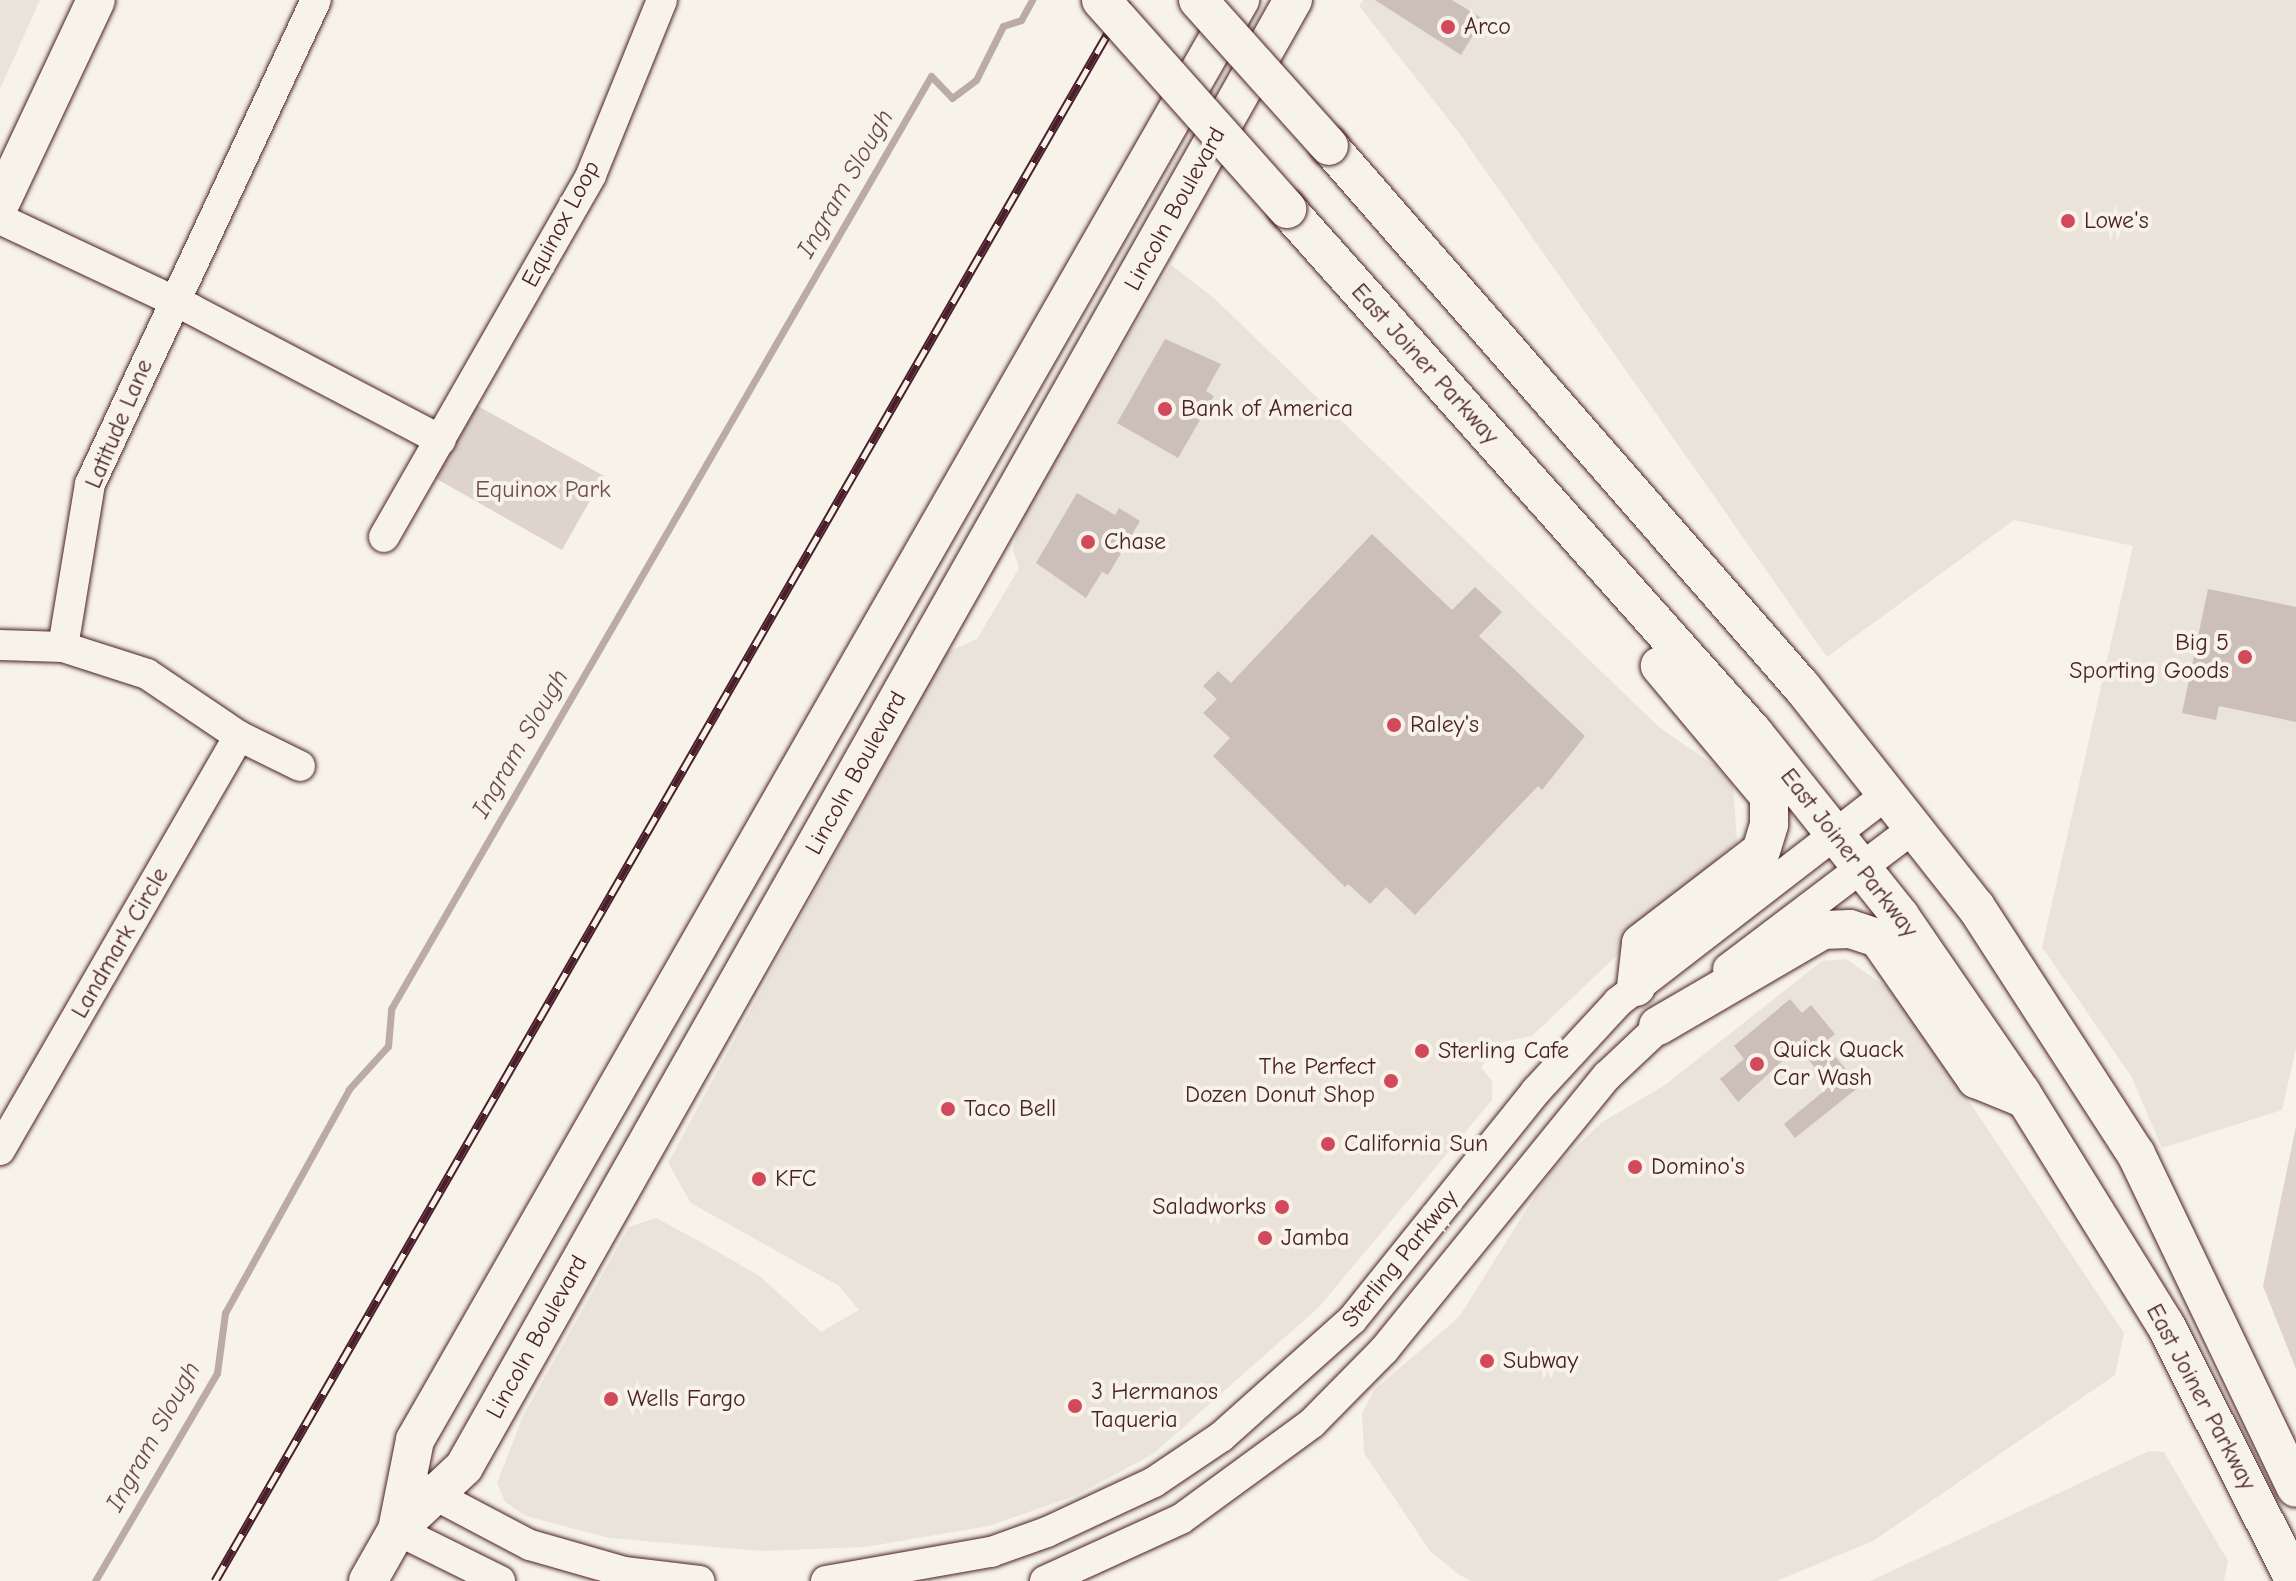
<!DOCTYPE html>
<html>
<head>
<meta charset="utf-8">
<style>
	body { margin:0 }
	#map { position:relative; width:2296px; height:1581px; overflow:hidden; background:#f7f3e8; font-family:"Comic Neue",sans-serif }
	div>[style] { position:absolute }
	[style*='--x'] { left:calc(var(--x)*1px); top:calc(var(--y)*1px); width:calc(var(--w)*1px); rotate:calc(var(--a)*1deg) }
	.built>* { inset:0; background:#eae3da }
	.green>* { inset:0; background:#ded4cc }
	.stream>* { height:7px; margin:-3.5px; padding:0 3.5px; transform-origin:3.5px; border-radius:3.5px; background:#bcaaa7 }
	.building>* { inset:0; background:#ccbfb9 }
	.roads { filter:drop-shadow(0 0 2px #4a1f2b) drop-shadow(0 0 2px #4a1f2b) }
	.minor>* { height:30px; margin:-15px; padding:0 15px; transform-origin:15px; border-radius:15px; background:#f7f3e8 }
	.major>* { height:38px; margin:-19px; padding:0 19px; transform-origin:19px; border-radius:19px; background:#f7f3e8 }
	.rail>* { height:9px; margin-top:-4.5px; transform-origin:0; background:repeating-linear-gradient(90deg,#f7f3e8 0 18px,#4a1f2b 0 36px); box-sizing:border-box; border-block:2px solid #4a1f2b }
	.bridges { filter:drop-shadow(0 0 2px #4a1f2b) drop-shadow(0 0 2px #4a1f2b) }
	.major-bridge>* { height:38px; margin:-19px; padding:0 19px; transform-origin:19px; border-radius:19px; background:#f7f3e8 }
	.dots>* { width:22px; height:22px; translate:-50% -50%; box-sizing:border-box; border:4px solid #f7f3e8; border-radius:50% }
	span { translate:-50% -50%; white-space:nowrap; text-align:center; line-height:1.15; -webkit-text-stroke:8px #f7f3e8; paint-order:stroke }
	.poi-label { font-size:24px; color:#4a1f2b }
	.left { translate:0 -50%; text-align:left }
	.right { translate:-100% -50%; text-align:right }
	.street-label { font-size:24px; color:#4a1f2b }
	.park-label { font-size:24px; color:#6f4c53 }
	.water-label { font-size:26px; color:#6c4950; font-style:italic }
</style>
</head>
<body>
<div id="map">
	<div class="built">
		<i style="clip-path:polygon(0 0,40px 0,0 89px)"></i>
		<i style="clip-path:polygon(1363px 0,2296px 0,2296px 1048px,2282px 1110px,2162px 1148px,2131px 1076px,2042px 947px,2133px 546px,2014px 520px,1827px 657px,1457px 130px,1359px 6px)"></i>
		<i style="clip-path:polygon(1171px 265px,1215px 299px,1660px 728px,1717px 767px,1733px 785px,1737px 841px,1532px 1036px,1502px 1042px,1481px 1067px,1492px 1081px,1492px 1100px,1319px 1307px,1153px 1454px,1077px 1495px,989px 1526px,865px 1547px,762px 1551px,609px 1538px,526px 1516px,505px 1502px,497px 1483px,523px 1416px,629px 1227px,656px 1218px,699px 1241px,761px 1277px,821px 1332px,859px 1310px,839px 1286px,691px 1203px,668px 1163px,943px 654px,977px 639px,1019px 568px,1013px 550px,1022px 513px)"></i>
		<i style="clip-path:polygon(1846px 959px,1897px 994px,2124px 1333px,2115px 1375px,1873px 1541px,1777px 1581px,1471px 1581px,1458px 1574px,1430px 1551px,1364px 1453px,1362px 1414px,1374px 1390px,1459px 1317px,1550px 1172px,1601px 1123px,1665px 1085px,1822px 961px)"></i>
		<i style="clip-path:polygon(2149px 1451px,2164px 1452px,2228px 1561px,2224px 1581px,1870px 1581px)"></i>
	</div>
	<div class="green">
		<i style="clip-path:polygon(476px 405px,604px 476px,562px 550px,435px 478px)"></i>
		<i style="clip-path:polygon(2296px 1126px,2296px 1369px,2263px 1286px)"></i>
	</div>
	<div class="stream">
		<i style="--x:95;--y:1581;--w:241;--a:-59.6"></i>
		<i style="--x:217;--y:1373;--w:61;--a:-82.4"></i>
		<i style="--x:225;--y:1313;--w:256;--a:-61"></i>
		<i style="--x:349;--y:1089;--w:58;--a:-47.8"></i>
		<i style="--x:388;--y:1046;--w:37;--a:-85"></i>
		<i style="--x:391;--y:1009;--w:1078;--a:-59.94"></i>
		<i style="--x:931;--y:76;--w:30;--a:46"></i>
		<i style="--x:952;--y:98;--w:30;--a:-37"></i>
		<i style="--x:976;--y:80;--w:60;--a:-63.4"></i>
		<i style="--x:1003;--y:26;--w:19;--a:-18"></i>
		<i style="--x:1021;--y:20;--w:23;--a:-61"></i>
	</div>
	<div class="building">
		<i style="clip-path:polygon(1375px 0,1452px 0,1483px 19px,1461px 55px)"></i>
		<i style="clip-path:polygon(1165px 339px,1221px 364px,1206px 391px,1214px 396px,1178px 458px,1117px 423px)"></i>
		<i style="clip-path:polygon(1077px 493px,1115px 515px,1119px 508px,1140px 521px,1108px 575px,1102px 572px,1086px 598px,1036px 563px)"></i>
		<i style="clip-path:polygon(1372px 534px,1452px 610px,1475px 587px,1502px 612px,1479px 636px,1585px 736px,1542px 790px,1538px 786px,1415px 915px,1386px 887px,1370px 904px,1348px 884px,1345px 887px,1213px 756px,1230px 738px,1203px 713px,1217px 699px,1203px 686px,1218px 671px,1231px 683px)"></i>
		<i style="clip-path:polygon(2208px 589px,2296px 607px,2296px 722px,2219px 706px,2216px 720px,2182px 713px)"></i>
		<i style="clip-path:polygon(1790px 999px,1802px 1013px,1811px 1005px,1835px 1034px,1824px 1043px,1860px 1086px,1795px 1138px,1784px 1124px,1830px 1086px,1802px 1052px,1792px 1052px,1738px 1102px,1720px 1079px,1744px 1059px,1734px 1046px)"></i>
	</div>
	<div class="roads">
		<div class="minor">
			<i style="--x:0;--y:219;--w:211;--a:25.2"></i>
			<i style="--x:191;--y:309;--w:282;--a:27.7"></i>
			<i style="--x:384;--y:537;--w:417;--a:-60.2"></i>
			<i style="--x:591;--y:175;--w:189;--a:-67.9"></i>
			<i style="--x:0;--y:645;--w:63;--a:1.8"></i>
			<i style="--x:63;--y:647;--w:88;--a:17.8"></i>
			<i style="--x:147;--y:674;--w:111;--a:34"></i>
			<i style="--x:239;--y:736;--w:478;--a:120"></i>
			<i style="--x:63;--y:647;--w:165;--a:-80.6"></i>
			<i style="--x:90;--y:484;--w:534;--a:-64.97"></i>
			<i style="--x:239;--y:736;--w:68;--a:26.2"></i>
			<i style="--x:1728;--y:969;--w:235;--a:-37.2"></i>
			<i style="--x:416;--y:1485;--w:129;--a:27.8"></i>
			<i style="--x:530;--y:1545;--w:98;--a:16"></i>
			<i style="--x:624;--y:1572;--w:76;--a:6.8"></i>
			<i style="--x:397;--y:1530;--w:115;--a:26.3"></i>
			<i style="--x:826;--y:1581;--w:168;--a:-10"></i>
			<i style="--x:991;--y:1552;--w:59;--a:-19.7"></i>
			<i style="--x:1047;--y:1532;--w:118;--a:-25"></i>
			<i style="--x:1154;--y:1482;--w:81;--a:-33.9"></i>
			<i style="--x:1221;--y:1437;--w:176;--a:-41.8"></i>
			<i style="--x:1352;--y:1320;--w:294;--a:-51.2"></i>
			<i style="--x:1536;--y:1091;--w:121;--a:-47.3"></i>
			<i style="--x:1618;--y:1002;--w:341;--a:-37.7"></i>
			<i style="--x:1045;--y:1581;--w:149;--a:-24.5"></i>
			<i style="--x:1181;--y:1519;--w:162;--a:-36.2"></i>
			<i style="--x:1312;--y:1423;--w:103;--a:-45.4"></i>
			<i style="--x:1384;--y:1350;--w:353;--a:-50.9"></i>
			<i style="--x:1607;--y:1076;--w:93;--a:-43.3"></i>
		</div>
		<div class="major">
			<i style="--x:1329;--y:146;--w:719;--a:48.84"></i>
			<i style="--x:1802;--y:687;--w:280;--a:51.7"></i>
			<i style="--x:1976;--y:907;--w:294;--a:57.1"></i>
			<i style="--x:2136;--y:1154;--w:370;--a:64.4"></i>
			<i style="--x:0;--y:204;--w:225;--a:-64.8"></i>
			<i style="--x:1287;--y:209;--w:702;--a:48.29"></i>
			<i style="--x:1754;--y:733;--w:234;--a:51.4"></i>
			<i style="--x:1900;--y:916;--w:214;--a:55.5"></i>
			<i style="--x:2021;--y:1092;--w:273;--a:58.2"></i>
			<i style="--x:2165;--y:1324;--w:288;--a:63.2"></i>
			<i style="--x:1636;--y:987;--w:44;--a:-83.5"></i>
			<i style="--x:1641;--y:943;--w:151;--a:-37.5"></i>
			<i style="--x:1761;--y:851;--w:28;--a:-73"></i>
			<i style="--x:1769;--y:824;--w:28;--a:-90"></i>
			<i style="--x:1769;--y:796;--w:170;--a:-130"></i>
			<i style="--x:1658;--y:1026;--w:191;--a:-30.2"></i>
			<i style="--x:1823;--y:930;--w:27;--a:-2"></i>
			<i style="--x:1850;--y:929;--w:29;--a:18"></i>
			<i style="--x:1878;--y:938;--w:172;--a:55.2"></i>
			<i style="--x:1976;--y:1079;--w:53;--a:22.2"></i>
			<i style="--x:397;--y:1530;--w:92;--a:-43.2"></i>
			<i style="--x:464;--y:1467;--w:1685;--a:-60.53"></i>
			<i style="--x:368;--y:1581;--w:59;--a:-60.4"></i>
			<i style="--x:397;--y:1530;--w:92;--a:-78.7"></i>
			<i style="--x:415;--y:1440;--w:1660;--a:-60.19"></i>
		</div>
	</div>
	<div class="rail">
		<i style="--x:215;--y:1581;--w:1825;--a:-60.02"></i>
	</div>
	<div class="bridges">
		<div class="major-bridge">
			<i style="--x:1101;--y:0;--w:280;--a:48.3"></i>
			<i style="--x:1198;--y:0;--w:196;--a:48.1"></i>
		</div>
	</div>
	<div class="dots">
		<i style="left:1448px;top:27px;background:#d1495b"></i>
		<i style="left:2068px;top:221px;background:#d1495b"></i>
		<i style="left:1165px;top:409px;background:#d1495b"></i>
		<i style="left:1088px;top:542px;background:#d1495b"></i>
		<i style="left:2245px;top:657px;background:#d1495b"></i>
		<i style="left:1394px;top:725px;background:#d1495b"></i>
		<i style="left:1422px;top:1051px;background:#d1495b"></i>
		<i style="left:1757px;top:1064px;background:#d1495b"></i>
		<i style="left:1391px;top:1081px;background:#d1495b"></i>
		<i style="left:948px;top:1109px;background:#d1495b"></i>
		<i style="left:1328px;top:1144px;background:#d1495b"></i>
		<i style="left:1635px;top:1167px;background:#d1495b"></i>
		<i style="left:759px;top:1179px;background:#d1495b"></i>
		<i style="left:1282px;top:1207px;background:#d1495b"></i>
		<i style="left:1265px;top:1238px;background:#d1495b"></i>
		<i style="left:1487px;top:1361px;background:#d1495b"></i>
		<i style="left:611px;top:1399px;background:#d1495b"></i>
		<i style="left:1075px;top:1406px;background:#d1495b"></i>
	</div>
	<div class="poi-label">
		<span class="left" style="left:1464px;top:27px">Arco</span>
		<span class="left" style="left:2084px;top:221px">Lowe's</span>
		<span class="left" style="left:1181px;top:409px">Bank of America</span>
		<span class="left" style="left:1104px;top:542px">Chase</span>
		<span class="right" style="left:2229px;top:657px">Big 5<br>Sporting Goods</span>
		<span class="left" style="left:1410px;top:725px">Raley's</span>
		<span class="left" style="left:1773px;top:1064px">Quick Quack<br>Car Wash</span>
		<span class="left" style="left:1438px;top:1051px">Sterling Cafe</span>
		<span class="right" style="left:1375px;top:1081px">The Perfect<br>Dozen Donut Shop</span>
		<span class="left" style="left:964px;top:1109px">Taco Bell</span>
		<span class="left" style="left:1344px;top:1144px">California Sun</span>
		<span class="left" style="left:1651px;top:1167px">Domino's</span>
		<span class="left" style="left:775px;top:1179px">KFC</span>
		<span class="right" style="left:1266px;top:1207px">Saladworks</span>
		<span class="left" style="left:1281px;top:1238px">Jamba</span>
		<span class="left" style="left:1503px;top:1361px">Subway</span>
		<span class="left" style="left:1091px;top:1406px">3 Hermanos<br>Taqueria</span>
		<span class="left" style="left:627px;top:1399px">Wells Fargo</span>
	</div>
	<div class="street-label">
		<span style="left:1175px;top:209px;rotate:-61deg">Lincoln Boulevard</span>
		<span style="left:561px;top:224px;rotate:-62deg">Equinox Loop</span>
		<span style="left:1425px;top:364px;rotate:48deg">East Joiner Parkway</span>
		<span style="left:119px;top:424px;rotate:-67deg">Latitude Lane</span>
		<span style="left:856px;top:773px;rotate:-61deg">Lincoln Boulevard</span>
		<span style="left:1849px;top:853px;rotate:52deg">East Joiner Parkway</span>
		<span style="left:120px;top:943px;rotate:-60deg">Landmark Circle</span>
		<span style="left:1400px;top:1259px;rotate:-51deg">Sterling Parkway</span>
		<span style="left:537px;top:1337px;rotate:-61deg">Lincoln Boulevard</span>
		<span style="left:2201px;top:1397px;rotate:62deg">East Joiner Parkway</span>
	</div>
	<div class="park-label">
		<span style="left:543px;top:490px">Equinox Park</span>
	</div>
	<div class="water-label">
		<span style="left:846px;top:184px;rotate:-60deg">Ingram Slough</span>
		<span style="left:521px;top:744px;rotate:-60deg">Ingram Slough</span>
		<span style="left:154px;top:1437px;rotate:-61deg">Ingram Slough</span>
	</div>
</div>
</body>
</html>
